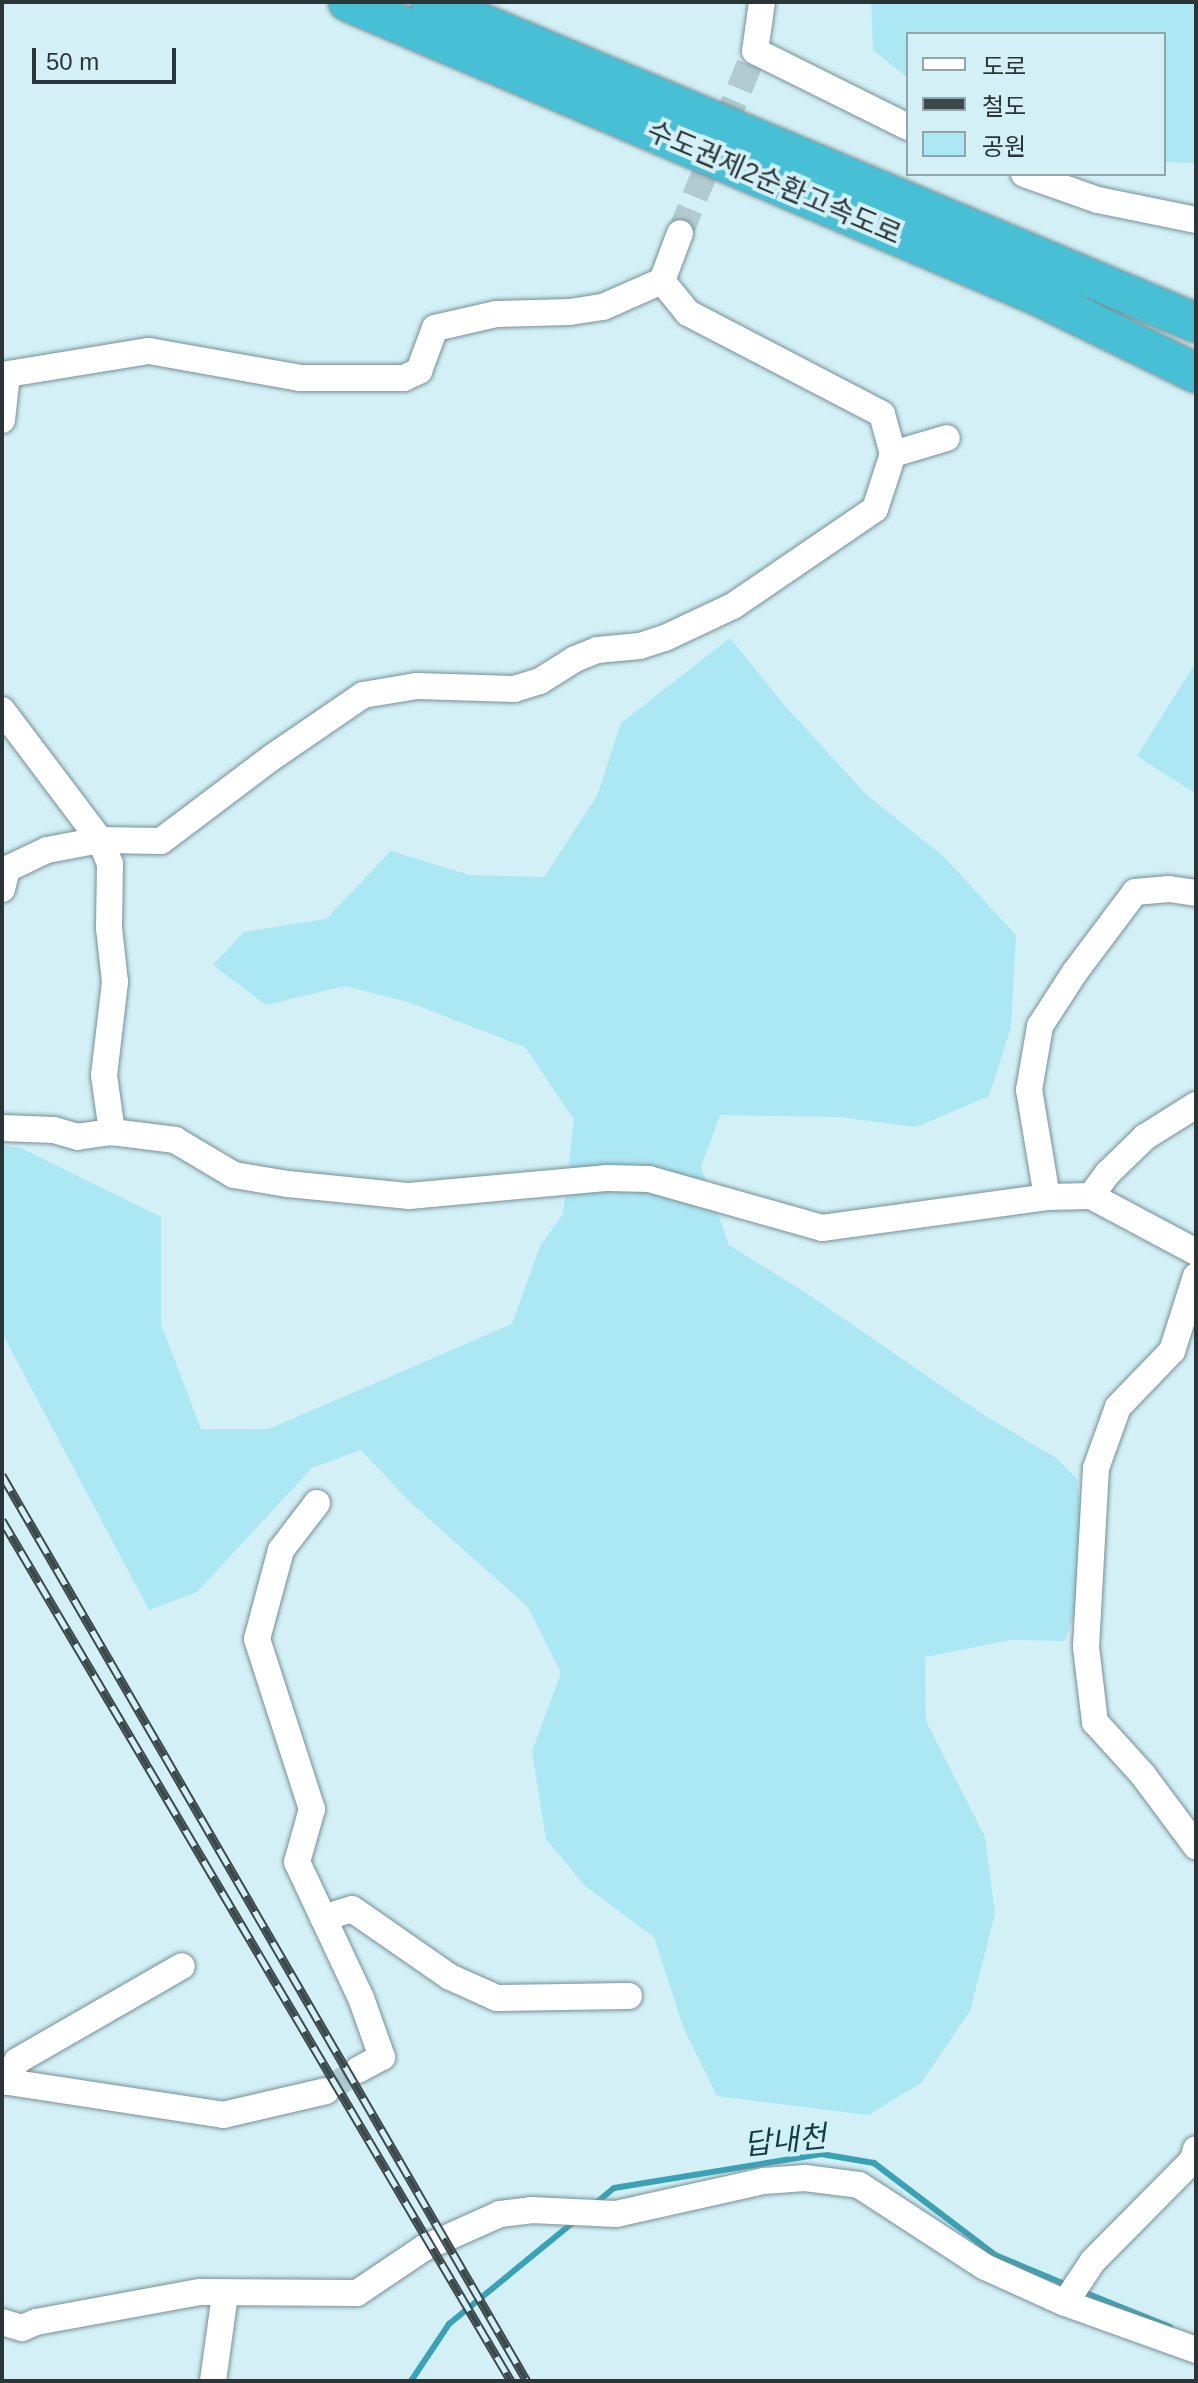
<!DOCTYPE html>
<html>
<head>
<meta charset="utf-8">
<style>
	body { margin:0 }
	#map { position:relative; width:1198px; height:2383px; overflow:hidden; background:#d3f0f6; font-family:Helvetica,"Noto Sans KR",sans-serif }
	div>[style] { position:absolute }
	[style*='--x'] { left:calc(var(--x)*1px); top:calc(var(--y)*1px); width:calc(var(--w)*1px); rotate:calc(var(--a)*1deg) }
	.green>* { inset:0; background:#ace7f4 }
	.stream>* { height:6px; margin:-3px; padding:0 3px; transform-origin:3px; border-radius:3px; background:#39a2b5 }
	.minor-tunnel>* { height:26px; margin-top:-13px; transform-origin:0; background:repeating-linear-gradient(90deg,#b1cbd0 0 26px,transparent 0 39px) }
	.roads { filter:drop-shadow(0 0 2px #769096) drop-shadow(0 0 2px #769096) }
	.minor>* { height:26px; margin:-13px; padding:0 13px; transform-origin:13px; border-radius:13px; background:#fff }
	.highway>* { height:38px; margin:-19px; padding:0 19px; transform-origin:19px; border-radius:19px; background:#47c0d5 }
	.rail>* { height:9px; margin-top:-4.5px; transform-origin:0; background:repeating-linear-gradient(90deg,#d3f0f6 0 18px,#3c494b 0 36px); box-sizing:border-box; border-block:2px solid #3c494b }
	span { translate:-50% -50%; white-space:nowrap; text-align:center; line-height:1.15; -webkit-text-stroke:8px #d3f0f6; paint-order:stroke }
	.street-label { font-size:28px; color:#2a3537 }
	.water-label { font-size:30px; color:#0f3e46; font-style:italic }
	.frame { position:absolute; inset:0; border:4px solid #2a3537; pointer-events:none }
	.legend { position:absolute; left:906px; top:32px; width:260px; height:144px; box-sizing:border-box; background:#d3f0f6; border:2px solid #8fa5aa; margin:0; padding:10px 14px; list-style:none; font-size:24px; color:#2a3537 }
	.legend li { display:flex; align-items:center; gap:16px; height:40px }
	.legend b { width:40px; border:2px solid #8fa5aa }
	.scale { position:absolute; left:32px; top:48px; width:144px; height:36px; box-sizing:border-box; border:4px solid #2a3537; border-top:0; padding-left:10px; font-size:24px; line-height:28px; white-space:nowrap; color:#2a3537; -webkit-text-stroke:6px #d3f0f6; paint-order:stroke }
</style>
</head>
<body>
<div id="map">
	<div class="green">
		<i style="clip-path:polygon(871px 2px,1196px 2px,1196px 163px,1164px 162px,1164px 34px,908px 34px,908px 78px,873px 50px)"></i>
		<i style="clip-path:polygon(730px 638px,786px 707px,867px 795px,944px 857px,1016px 935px,1011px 1027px,989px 1096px,916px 1127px,840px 1117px,720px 1115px,701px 1167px,729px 1245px,809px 1295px,981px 1413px,1056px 1458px,1077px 1479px,1087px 1577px,1065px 1641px,1010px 1640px,925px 1657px,926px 1721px,985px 1837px,995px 1914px,970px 2011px,921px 2083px,868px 2115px,717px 2096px,684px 2029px,654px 1937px,585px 1886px,546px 1839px,532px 1751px,561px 1673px,528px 1607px,410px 1502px,361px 1450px,312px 1468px,197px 1592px,149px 1610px,2px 1333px,2px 1146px,21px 1148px,161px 1217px,161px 1324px,201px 1429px,269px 1429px,512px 1324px,540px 1246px,563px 1214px,574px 1120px,525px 1047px,408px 1002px,345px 986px,266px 1005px,213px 965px,244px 932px,326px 919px,391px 851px,470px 875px,544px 877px,597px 796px,621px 723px)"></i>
		<i style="clip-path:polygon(1196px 662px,1196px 794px,1137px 756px)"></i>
	</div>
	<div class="stream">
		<i style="--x:596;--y:2203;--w:23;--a:-40"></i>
		<i style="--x:614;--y:2188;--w:210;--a:-9.3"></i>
		<i style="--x:821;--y:2154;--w:54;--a:9.6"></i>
		<i style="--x:874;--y:2163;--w:152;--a:37.2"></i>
		<i style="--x:995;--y:2255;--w:78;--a:22.6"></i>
		<i style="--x:1081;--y:2291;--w:96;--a:22"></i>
		<i style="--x:411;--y:2381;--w:69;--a:-56.3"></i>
		<i style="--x:449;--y:2324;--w:163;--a:-39.3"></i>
	</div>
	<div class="minor-tunnel">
		<i style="--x:680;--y:233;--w:197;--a:-67.6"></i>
		<i style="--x:326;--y:2091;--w:38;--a:-33"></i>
	</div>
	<div class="roads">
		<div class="minor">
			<i style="--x:762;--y:2;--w:49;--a:98.1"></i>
			<i style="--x:755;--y:51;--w:171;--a:26.4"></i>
			<i style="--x:1024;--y:174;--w:78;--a:19.4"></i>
			<i style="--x:1098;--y:200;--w:100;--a:11.5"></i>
			<i style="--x:2;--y:375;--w:149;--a:-9.3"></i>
			<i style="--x:149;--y:351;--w:153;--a:10.1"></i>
			<i style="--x:300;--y:378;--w:104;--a:0"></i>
			<i style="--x:404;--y:378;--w:17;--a:-25"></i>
			<i style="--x:419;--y:371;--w:46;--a:-69.6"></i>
			<i style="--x:435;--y:328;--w:63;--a:-12.9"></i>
			<i style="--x:496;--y:314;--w:74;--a:-1.5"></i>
			<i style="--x:570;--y:312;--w:33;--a:-9"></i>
			<i style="--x:603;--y:307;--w:64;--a:-23.8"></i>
			<i style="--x:662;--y:281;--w:51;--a:-69.4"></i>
			<i style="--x:2;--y:420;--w:45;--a:-83.7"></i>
			<i style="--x:893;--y:454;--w:56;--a:-16.5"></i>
			<i style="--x:2;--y:710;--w:163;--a:53"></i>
			<i style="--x:100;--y:840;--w:26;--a:67"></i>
			<i style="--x:110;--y:864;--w:64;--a:90.9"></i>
			<i style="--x:109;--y:928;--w:54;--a:83.7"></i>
			<i style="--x:115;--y:982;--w:94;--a:96.7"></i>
			<i style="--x:104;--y:1075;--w:58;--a:82"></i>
			<i style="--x:112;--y:1132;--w:34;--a:172"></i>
			<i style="--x:78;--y:1137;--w:25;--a:-164"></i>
			<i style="--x:54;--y:1130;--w:52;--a:-177.8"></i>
			<i style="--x:2;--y:889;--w:21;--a:-76"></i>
			<i style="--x:7;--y:869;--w:44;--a:-25.4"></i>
			<i style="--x:47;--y:850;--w:54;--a:-10.7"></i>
			<i style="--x:100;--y:840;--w:61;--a:0.9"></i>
			<i style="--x:161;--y:841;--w:141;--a:-37"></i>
			<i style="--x:274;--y:756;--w:108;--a:-34.4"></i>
			<i style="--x:363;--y:695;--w:55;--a:-9.5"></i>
			<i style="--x:417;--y:686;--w:97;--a:1.8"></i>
			<i style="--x:514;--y:689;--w:27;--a:-17"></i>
			<i style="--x:540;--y:681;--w:41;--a:-32.2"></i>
			<i style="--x:575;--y:659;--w:24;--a:-22"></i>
			<i style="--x:597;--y:650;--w:43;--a:-5.3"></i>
			<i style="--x:640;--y:646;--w:26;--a:-18"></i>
			<i style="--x:665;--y:638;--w:75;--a:-25.2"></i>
			<i style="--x:733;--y:606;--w:172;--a:-34.3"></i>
			<i style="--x:875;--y:509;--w:58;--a:-71.9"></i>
			<i style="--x:893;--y:454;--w:41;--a:-105.4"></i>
			<i style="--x:882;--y:414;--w:219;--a:-152.5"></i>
			<i style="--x:688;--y:313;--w:41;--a:-129.1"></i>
			<i style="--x:112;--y:1132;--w:64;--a:7.2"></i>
			<i style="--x:175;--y:1140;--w:69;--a:30.7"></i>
			<i style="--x:234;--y:1175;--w:55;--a:9.5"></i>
			<i style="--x:288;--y:1184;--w:122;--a:5.7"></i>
			<i style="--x:409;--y:1196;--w:197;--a:-5.2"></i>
			<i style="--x:605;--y:1178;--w:44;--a:1.3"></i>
			<i style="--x:649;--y:1179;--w:180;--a:15.8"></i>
			<i style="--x:822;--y:1228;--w:227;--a:-7.8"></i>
			<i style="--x:1047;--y:1197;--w:44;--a:-1.3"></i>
			<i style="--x:1091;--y:1196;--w:119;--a:28.1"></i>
			<i style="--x:1091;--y:1196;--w:29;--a:-54"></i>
			<i style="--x:1108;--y:1173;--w:52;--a:-44.2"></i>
			<i style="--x:1145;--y:1137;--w:60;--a:-32.1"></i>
			<i style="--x:1047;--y:1197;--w:109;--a:-99.5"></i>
			<i style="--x:1029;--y:1090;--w:65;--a:-80.2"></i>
			<i style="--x:1040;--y:1026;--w:64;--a:-57.1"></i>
			<i style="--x:1075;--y:972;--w:100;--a:-53.1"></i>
			<i style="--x:1135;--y:892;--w:34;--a:-5"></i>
			<i style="--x:1169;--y:889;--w:27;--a:8"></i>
			<i style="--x:1196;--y:1276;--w:79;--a:107.7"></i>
			<i style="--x:1172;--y:1351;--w:78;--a:134"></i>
			<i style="--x:1118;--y:1407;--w:65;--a:109.8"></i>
			<i style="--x:1096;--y:1468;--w:179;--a:93.2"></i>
			<i style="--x:1086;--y:1647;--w:76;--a:83.2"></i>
			<i style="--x:1095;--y:1722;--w:72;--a:47.8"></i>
			<i style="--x:1143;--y:1775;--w:89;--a:53.3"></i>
			<i style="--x:317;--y:1503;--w:59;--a:127.5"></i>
			<i style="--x:281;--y:1550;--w:92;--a:105.1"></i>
			<i style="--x:257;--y:1639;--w:179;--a:72.1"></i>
			<i style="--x:312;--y:1809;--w:55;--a:105.8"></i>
			<i style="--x:297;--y:1862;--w:150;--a:64.8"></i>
			<i style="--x:361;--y:1998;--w:63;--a:70.4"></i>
			<i style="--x:382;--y:2057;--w:27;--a:152"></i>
			<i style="--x:323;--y:1918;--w:30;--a:-17"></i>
			<i style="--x:352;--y:1909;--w:119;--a:34.8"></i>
			<i style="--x:450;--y:1977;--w:51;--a:24.1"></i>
			<i style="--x:497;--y:1998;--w:132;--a:-0.9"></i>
			<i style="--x:2;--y:2081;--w:224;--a:8.7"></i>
			<i style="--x:223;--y:2115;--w:106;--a:-13.1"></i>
			<i style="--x:5;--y:2082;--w:24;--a:-60"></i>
			<i style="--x:17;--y:2061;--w:190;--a:-29.9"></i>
			<i style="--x:1065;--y:2303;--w:50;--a:-56.3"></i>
			<i style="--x:1093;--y:2261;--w:142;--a:-45.3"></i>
			<i style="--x:1193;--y:2160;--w:11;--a:-75"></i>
			<i style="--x:2;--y:2322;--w:21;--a:17"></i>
			<i style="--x:22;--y:2328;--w:15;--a:-23"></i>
			<i style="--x:36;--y:2322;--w:167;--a:-10.4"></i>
			<i style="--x:200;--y:2292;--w:157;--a:0.4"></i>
			<i style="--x:357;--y:2293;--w:81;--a:-33.9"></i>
			<i style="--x:424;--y:2248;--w:83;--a:-24.1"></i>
			<i style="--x:500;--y:2214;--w:31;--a:-7"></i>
			<i style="--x:531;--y:2210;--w:85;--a:2.7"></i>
			<i style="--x:616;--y:2214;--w:152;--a:-12.6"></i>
			<i style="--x:764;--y:2181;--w:41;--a:-4.2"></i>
			<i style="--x:805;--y:2178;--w:54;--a:7.4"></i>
			<i style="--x:859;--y:2185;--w:150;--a:33.1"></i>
			<i style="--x:985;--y:2267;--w:88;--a:24.2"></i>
			<i style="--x:1065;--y:2303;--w:139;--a:19.7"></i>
			<i style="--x:213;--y:2381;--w:88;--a:-82.1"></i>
		</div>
		<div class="highway">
			<i style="--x:348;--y:2;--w:748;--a:23.07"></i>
			<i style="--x:1036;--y:295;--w:178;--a:26"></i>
			<i style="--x:431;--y:2;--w:830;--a:22.76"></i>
		</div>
	</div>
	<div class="rail">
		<i style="--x:2;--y:1475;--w:1047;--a:59.91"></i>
		<i style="--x:2;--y:1520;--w:1000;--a:59.41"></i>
	</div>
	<div class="street-label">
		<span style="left:774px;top:183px;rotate:23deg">수도권제2순환고속도로</span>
	</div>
	<div class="water-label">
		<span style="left:785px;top:2141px;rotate:-6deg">답내천</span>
	</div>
	<div class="frame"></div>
	<ul class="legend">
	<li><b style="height:10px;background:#fff"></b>도로</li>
	<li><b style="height:10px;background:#3c494b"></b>철도</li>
	<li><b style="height:22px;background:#ace7f4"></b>공원</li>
	</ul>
	<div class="scale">50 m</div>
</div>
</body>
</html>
